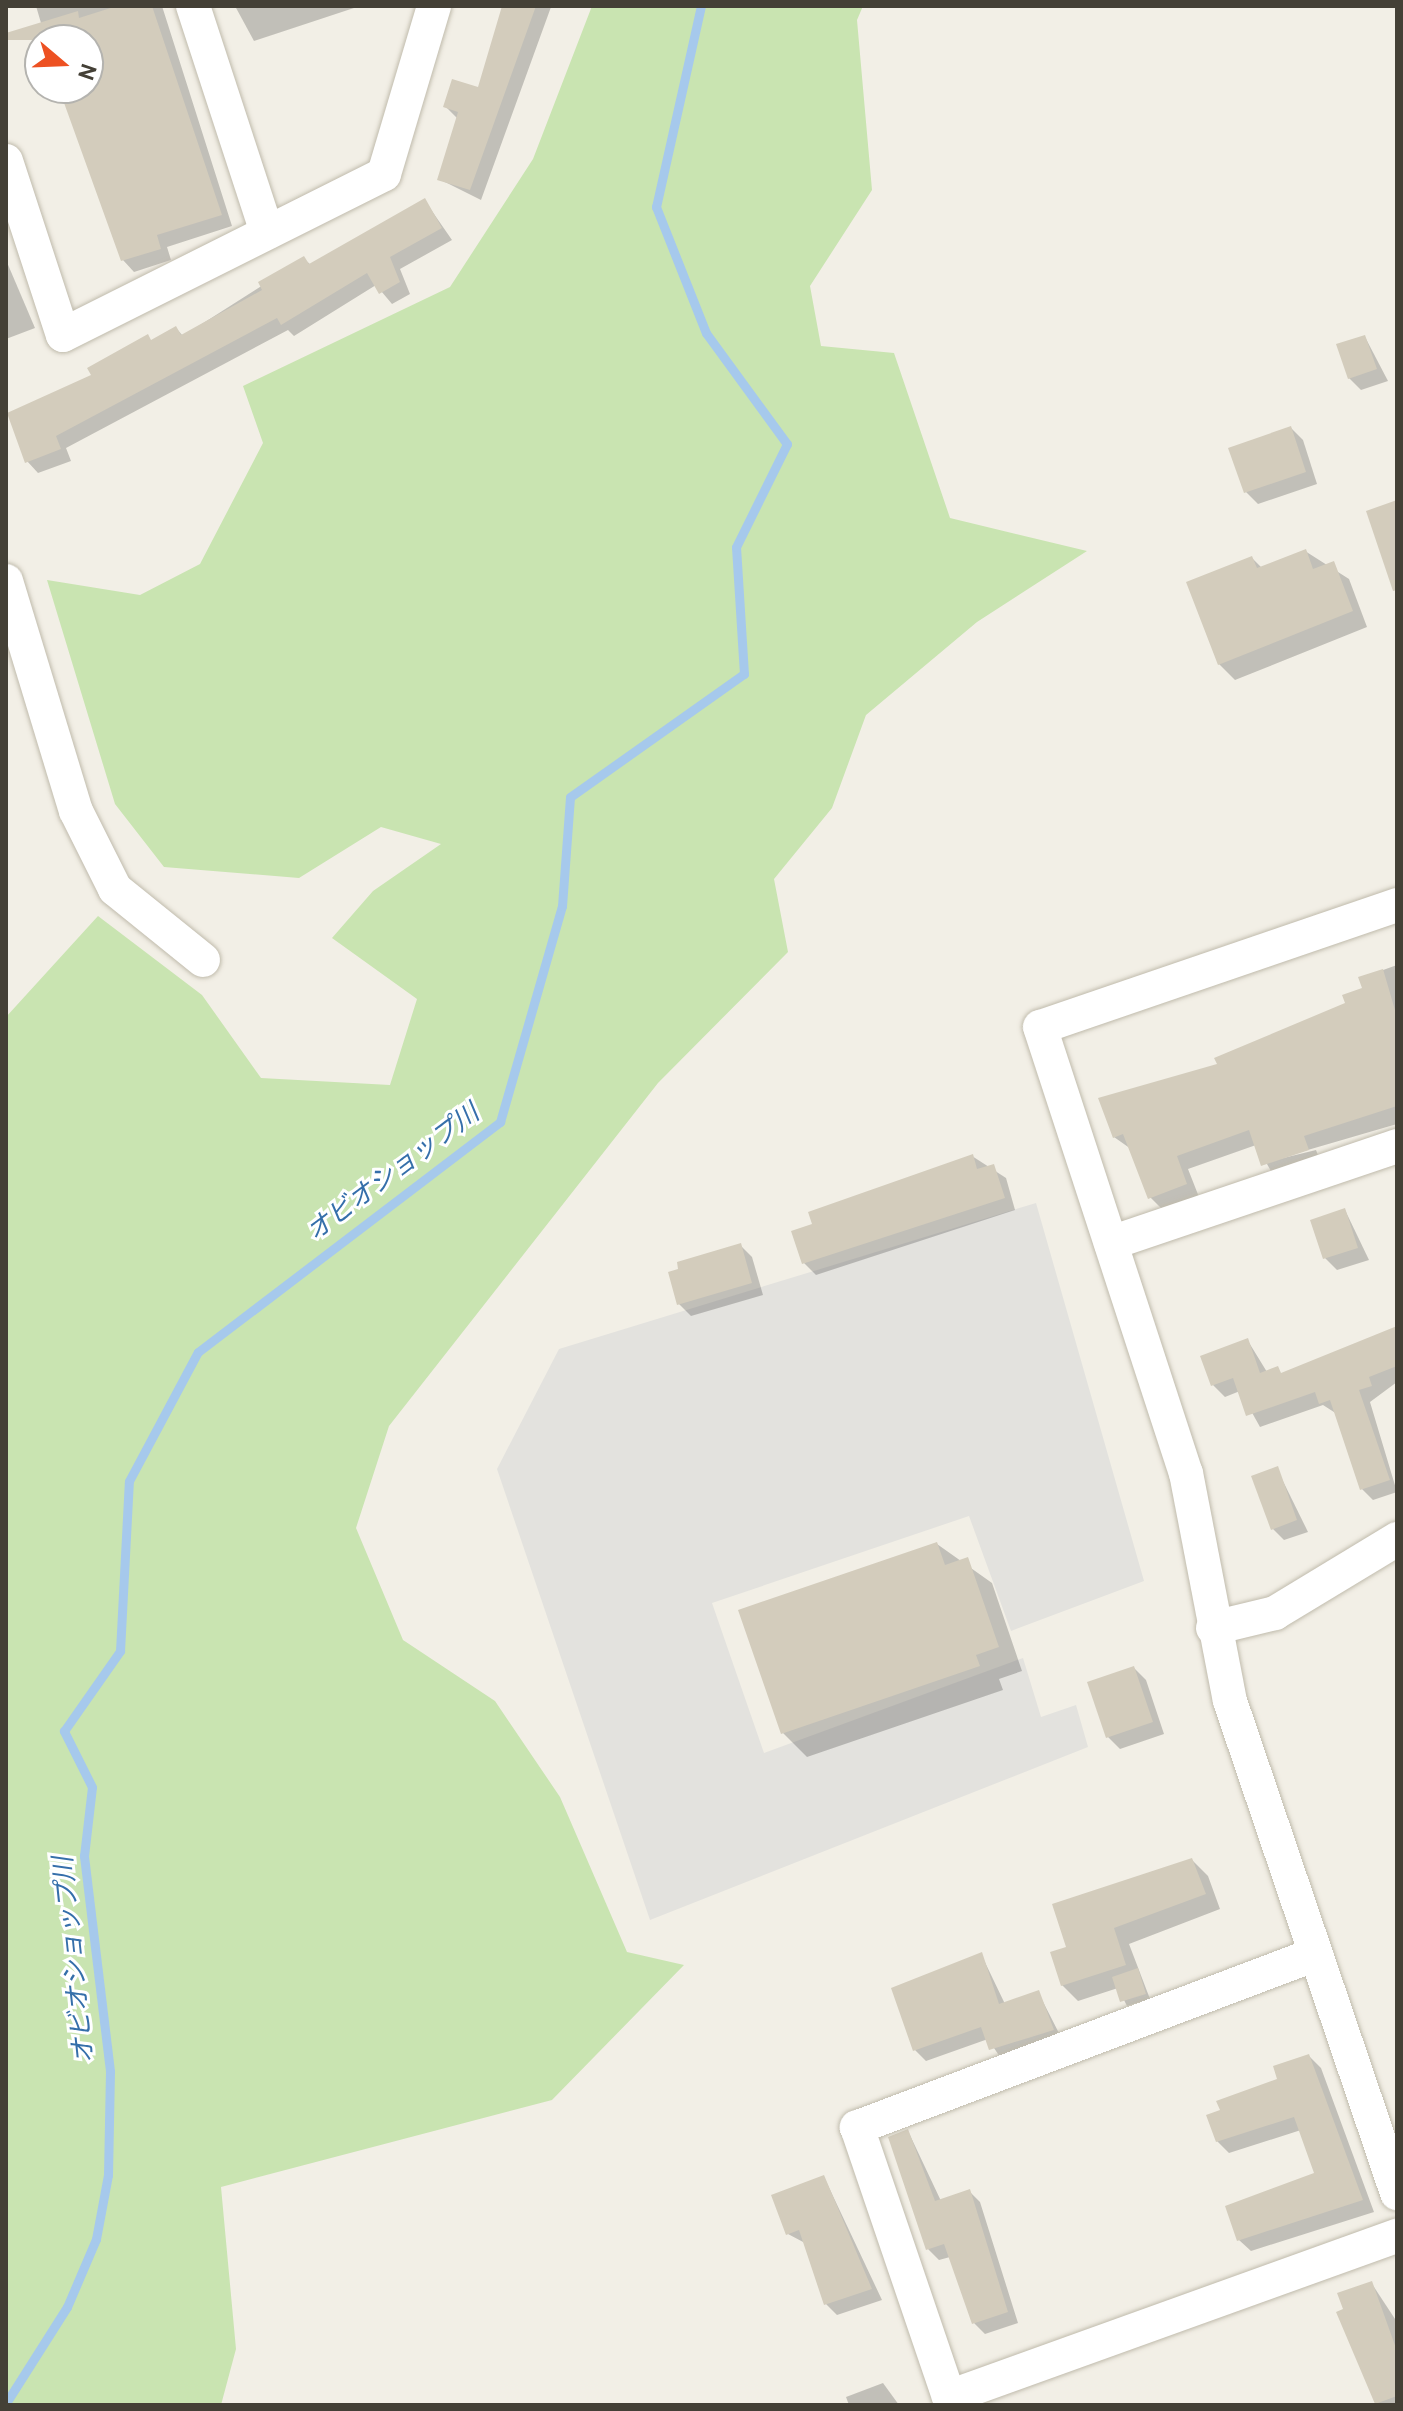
<!DOCTYPE html>
<html>
<head>
<meta charset="utf-8">
<style>
	body { margin:0 }
	#map { position:relative; width:1403px; height:2411px; overflow:hidden; background:#f2efe6; font-family:Overpass,"Noto Sans JP",sans-serif }
	div>[style] { position:absolute }
	[style*='--x'] { left:calc(var(--x)*1px); top:calc(var(--y)*1px); width:calc(var(--w)*1px); rotate:calc(var(--a)*1deg) }
	.green>* { inset:0; background:#c9e4b1 }
	.parking>* { inset:0; background:#e3e2de }
	.shadow>* { inset:0; background:#0003 }
	.stream>* { height:9px; margin:-4.5px; padding:0 4.5px; transform-origin:4.5px; border-radius:4.5px; background:#a6c9ec }
	.building>* { inset:0; background:#d3ccbc }
	.roads { filter:drop-shadow(0 0 2px #c0bbac) drop-shadow(0 0 2px #c0bbac) }
	.minor>* { height:34px; margin:-17px; padding:0 17px; transform-origin:17px; border-radius:17px; background:#fff }
	span { translate:-50% -50%; white-space:nowrap; text-align:center; line-height:1.15; -webkit-text-stroke:6px #fff; paint-order:stroke }
	.water-label { font-size:26px; color:#356faa; font-style:italic }
	.frame { position:absolute; inset:0; border:8px solid #444036; pointer-events:none }
	.north { position:absolute; left:24px; top:24px; width:80px; height:80px; box-sizing:border-box; background:#fff; border:2px solid #b4b3af; border-radius:50%; rotate:109deg; font-size:22px; font-weight:700; line-height:32px; text-align:center; color:#444036 }
	.north::after { content:''; display:block; margin:auto; width:28px; height:36px; background:#ed5122; clip-path:polygon(50% 0,100% 100%,50% 72%,0 100%) }
</style>
</head>
<body>
<div id="map">
	<div class="green">
		<i style="clip-path:polygon(592px 6px,863px 6px,857px 20px,872px 190px,810px 286px,821px 346px,894px 353px,950px 518px,1087px 551px,977px 622px,866px 715px,832px 808px,774px 879px,788px 952px,658px 1083px,389px 1426px,356px 1528px,403px 1640px,495px 1701px,560px 1797px,627px 1952px,684px 1965px,552px 2100px,221px 2187px,236px 2349px,221px 2405px,6px 2405px,6px 1017px,98px 916px,202px 995px,261px 1078px,390px 1085px,417px 999px,332px 938px,373px 891px,441px 844px,381px 827px,299px 878px,164px 867px,115px 804px,47px 580px,140px 595px,200px 564px,263px 443px,243px 386px,450px 287px,533px 159px)"></i>
	</div>
	<div class="parking">
		<i style="clip-path:polygon(1036px 1203px,1144px 1581px,1011px 1631px,969px 1516px,712px 1603px,764px 1753px,1023px 1658px,1041px 1717px,1076px 1705px,1088px 1747px,650px 1920px,497px 1469px,559px 1349px)"></i>
	</div>
	<div class="shadow">
		<i style="clip-path:polygon(36px 6px,162px 6px,232px 226px,167px 247px,171px 260px,134px 272px,123px 260px,61px 88px,88px 88px,88px 40px,46px 40px)"></i>
		<i style="clip-path:polygon(235px 6px,360px 6px,254px 41px)"></i>
		<i style="clip-path:polygon(505px 6px,551px 7px,481px 200px,439px 179px,458px 119px,446px 107px,479px 89px)"></i>
		<i style="clip-path:polygon(425px 201px,452px 240px,400px 269px,410px 294px,392px 304px,376px 285px,294px 336px,288px 330px,66px 448px,71px 461px,38px 473px,27px 461px,93px 376px,176px 328px,183px 336px,304px 259px,311px 265px)"></i>
		<i style="clip-path:polygon(6px 260px,35px 328px,6px 339px)"></i>
		<i style="clip-path:polygon(1365px 337px,1388px 381px,1361px 390px,1349px 378px)"></i>
		<i style="clip-path:polygon(1291px 428px,1303px 440px,1317px 484px,1258px 504px,1246px 492px)"></i>
		<i style="clip-path:polygon(1305px 551px,1349px 579px,1367px 627px,1235px 680px,1219px 664px,1252px 558px,1262px 568px)"></i>
		<i style="clip-path:polygon(1397px 965px,1397px 1124px,1267px 1162px,1316px 1150px,1321px 1163px,1275px 1178px,1256px 1145px,1188px 1169px,1199px 1197px,1163px 1210px,1150px 1197px,1131px 1149px,1114px 1137px,1219px 1065px,1347px 1005px,1365px 989px,1361px 978px)"></i>
		<i style="clip-path:polygon(972px 1156px,1006px 1178px,1015px 1210px,816px 1275px,804px 1263px)"></i>
		<i style="clip-path:polygon(1345px 1210px,1369px 1260px,1337px 1270px,1325px 1258px)"></i>
		<i style="clip-path:polygon(740px 1245px,752px 1257px,763px 1295px,691px 1316px,679px 1304px)"></i>
		<i style="clip-path:polygon(1397px 1328px,1397px 1382px,1370px 1402px,1397px 1492px,1373px 1500px,1361px 1488px,1337px 1414px,1323px 1405px,1260px 1427px,1240px 1391px,1225px 1397px,1213px 1385px,1248px 1341px,1267px 1372px,1283px 1374px)"></i>
		<i style="clip-path:polygon(1277px 1469px,1308px 1532px,1284px 1540px,1272px 1528px)"></i>
		<i style="clip-path:polygon(937px 1544px,992px 1583px,1022px 1671px,999px 1679px,1003px 1690px,807px 1757px,783px 1733px)"></i>
		<i style="clip-path:polygon(1134px 1668px,1146px 1680px,1164px 1734px,1120px 1749px,1108px 1737px)"></i>
		<i style="clip-path:polygon(1192px 1860px,1208px 1876px,1220px 1909px,1129px 1944px,1150px 1999px,1127px 2006px,1118px 1988px,1078px 2001px,1062px 1985px,1068px 1949px)"></i>
		<i style="clip-path:polygon(981px 1954px,1005px 2004px,1038px 1992px,1063px 2041px,1002px 2060px,988px 2039px,926px 2061px,915px 2050px)"></i>
		<i style="clip-path:polygon(1309px 2056px,1321px 2068px,1374px 2212px,1251px 2251px,1239px 2240px,1316px 2174px,1301px 2130px,1229px 2153px,1217px 2141px)"></i>
		<i style="clip-path:polygon(908px 2131px,941px 2201px,969px 2191px,980px 2202px,1018px 2323px,985px 2334px,974px 2323px,950px 2257px,939px 2260px,928px 2249px)"></i>
		<i style="clip-path:polygon(824px 2177px,882px 2300px,837px 2315px,826px 2304px,805px 2243px,788px 2234px)"></i>
		<i style="clip-path:polygon(1372px 2284px,1397px 2322px,1397px 2405px,1377px 2403px)"></i>
		<i style="clip-path:polygon(883px 2383px,899px 2405px,849px 2405px,846px 2397px)"></i>
	</div>
	<div class="stream">
		<i style="--x:6;--y:2403;--w:114;--a:-57.6"></i>
		<i style="--x:67;--y:2307;--w:74;--a:-66.9"></i>
		<i style="--x:96;--y:2239;--w:65;--a:-79.4"></i>
		<i style="--x:108;--y:2175;--w:104;--a:-88.9"></i>
		<i style="--x:110;--y:2071;--w:217;--a:-96.9"></i>
		<i style="--x:84;--y:1856;--w:69;--a:-83.4"></i>
		<i style="--x:92;--y:1787;--w:63;--a:-116.6"></i>
		<i style="--x:64;--y:1731;--w:98;--a:-55"></i>
		<i style="--x:120;--y:1651;--w:170;--a:-87"></i>
		<i style="--x:129;--y:1481;--w:146;--a:-61.9"></i>
		<i style="--x:198;--y:1352;--w:380;--a:-37.3"></i>
		<i style="--x:500;--y:1122;--w:225;--a:-74"></i>
		<i style="--x:562;--y:906;--w:109;--a:-85.8"></i>
		<i style="--x:570;--y:797;--w:213;--a:-35.3"></i>
		<i style="--x:744;--y:674;--w:127;--a:-93.6"></i>
		<i style="--x:736;--y:547;--w:115;--a:-63.7"></i>
		<i style="--x:787;--y:444;--w:137;--a:-126.1"></i>
		<i style="--x:706;--y:333;--w:136;--a:-111.6"></i>
		<i style="--x:656;--y:207;--w:206;--a:-77.4"></i>
	</div>
	<div class="building">
		<i style="clip-path:polygon(117px 6px,152px 6px,222px 215px,157px 235px,161px 249px,121px 261px,63px 100px,88px 93px,88px 40px,6px 40px,6px 33px,78px 11px,79px 18px)"></i>
		<i style="clip-path:polygon(502px 6px,536px 6px,470px 190px,437px 180px,458px 112px,443px 107px,452px 79px,478px 87px)"></i>
		<i style="clip-path:polygon(425px 198px,442px 228px,390px 257px,400px 282px,379px 294px,367px 273px,281px 325px,277px 318px,56px 436px,61px 449px,25px 463px,7px 413px,91px 375px,87px 368px,148px 334px,151px 340px,176px 326px,181px 335px,262px 290px,258px 282px,304px 256px,309px 264px)"></i>
		<i style="clip-path:polygon(1365px 335px,1377px 369px,1348px 379px,1336px 344px)"></i>
		<i style="clip-path:polygon(1291px 426px,1306px 472px,1244px 493px,1228px 448px)"></i>
		<i style="clip-path:polygon(1397px 500px,1397px 590px,1393px 591px,1366px 511px)"></i>
		<i style="clip-path:polygon(1306px 549px,1313px 569px,1334px 561px,1353px 611px,1218px 665px,1186px 582px,1252px 556px,1257px 568px)"></i>
		<i style="clip-path:polygon(1383px 969px,1397px 1017px,1397px 1106px,1304px 1136px,1309px 1150px,1261px 1166px,1249px 1130px,1177px 1156px,1187px 1184px,1148px 1199px,1123px 1134px,1113px 1138px,1098px 1098px,1217px 1064px,1214px 1058px,1345px 1003px,1342px 995px,1362px 988px,1358px 977px)"></i>
		<i style="clip-path:polygon(973px 1154px,977px 1169px,994px 1164px,1005px 1198px,802px 1264px,791px 1231px,812px 1224px,808px 1212px)"></i>
		<i style="clip-path:polygon(1345px 1208px,1358px 1248px,1323px 1259px,1310px 1220px)"></i>
		<i style="clip-path:polygon(741px 1243px,752px 1283px,677px 1305px,668px 1272px,678px 1269px,677px 1262px)"></i>
		<i style="clip-path:polygon(1397px 1326px,1397px 1366px,1369px 1377px,1372px 1386px,1359px 1390px,1390px 1480px,1360px 1490px,1330px 1400px,1319px 1404px,1315px 1392px,1246px 1416px,1233px 1378px,1211px 1386px,1200px 1356px,1248px 1338px,1260px 1373px,1278px 1366px,1281px 1373px)"></i>
		<i style="clip-path:polygon(1278px 1466px,1297px 1520px,1271px 1530px,1251px 1476px)"></i>
		<i style="clip-path:polygon(937px 1542px,945px 1565px,968px 1557px,999px 1647px,976px 1655px,980px 1666px,781px 1734px,738px 1610px)"></i>
		<i style="clip-path:polygon(1134px 1666px,1153px 1722px,1106px 1738px,1087px 1682px)"></i>
		<i style="clip-path:polygon(1192px 1858px,1206px 1894px,1114px 1928px,1126px 1965px,1061px 1986px,1050px 1952px,1066px 1947px,1052px 1904px)"></i>
		<i style="clip-path:polygon(982px 1952px,999px 2004px,1039px 1990px,1054px 2030px,989px 2050px,981px 2027px,913px 2051px,891px 1988px)"></i>
		<i style="clip-path:polygon(1138px 1968px,1146px 1994px,1120px 2002px,1112px 1977px)"></i>
		<i style="clip-path:polygon(1309px 2054px,1363px 2200px,1237px 2241px,1225px 2206px,1314px 2173px,1294px 2117px,1216px 2142px,1206px 2115px,1220px 2110px,1216px 2101px,1277px 2079px,1273px 2066px)"></i>
		<i style="clip-path:polygon(908px 2129px,935px 2201px,970px 2189px,1008px 2312px,972px 2324px,944px 2244px,926px 2250px,888px 2137px)"></i>
		<i style="clip-path:polygon(824px 2175px,872px 2289px,824px 2305px,799px 2230px,786px 2235px,771px 2195px)"></i>
		<i style="clip-path:polygon(1372px 2281px,1397px 2351px,1397px 2396px,1375px 2404px,1336px 2312px,1343px 2309px,1337px 2293px)"></i>
	</div>
	<div class="roads">
		<div class="minor">
			<i style="--x:193;--y:6;--w:238;--a:71.9"></i>
			<i style="--x:6;--y:161;--w:183;--a:71.9"></i>
			<i style="--x:63;--y:335;--w:359;--a:-26.6"></i>
			<i style="--x:384;--y:174;--w:175;--a:-73.4"></i>
			<i style="--x:6;--y:581;--w:240;--a:73.1"></i>
			<i style="--x:76;--y:811;--w:87;--a:63.4"></i>
			<i style="--x:115;--y:889;--w:113;--a:38.9"></i>
			<i style="--x:1397;--y:905;--w:377;--a:161.1"></i>
			<i style="--x:1040;--y:1027;--w:469;--a:71.9"></i>
			<i style="--x:1186;--y:1473;--w:232;--a:79.1"></i>
			<i style="--x:1230;--y:1701;--w:520;--a:71.25"></i>
			<i style="--x:1111;--y:1243;--w:302;--a:-18.7"></i>
			<i style="--x:1213;--y:1628;--w:64;--a:-13.6"></i>
			<i style="--x:1275;--y:1613;--w:143;--a:-31.2"></i>
			<i style="--x:1316;--y:1954;--w:491;--a:159.3"></i>
			<i style="--x:857;--y:2127;--w:285;--a:71.2"></i>
			<i style="--x:949;--y:2397;--w:476;--a:-19.8"></i>
		</div>
	</div>
	<div class="water-label">
		<span style="left:394px;top:1174px;rotate:-37deg">オビオショップ川</span>
		<span style="left:76px;top:1960px;rotate:-96deg">オビオショップ川</span>
	</div>
	<div class="frame"></div>
	<div class="north">N</div>
</div>
</body>
</html>
